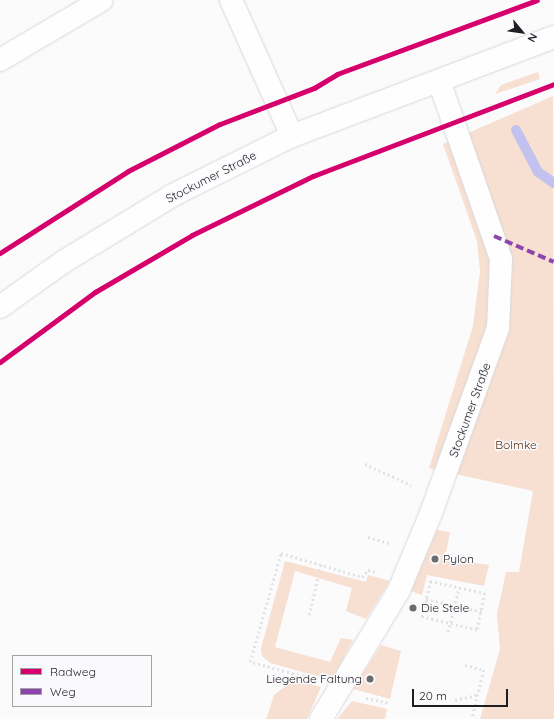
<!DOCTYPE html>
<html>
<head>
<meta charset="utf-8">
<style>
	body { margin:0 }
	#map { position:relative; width:554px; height:719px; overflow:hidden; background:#fbfbfc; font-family:Quicksand,sans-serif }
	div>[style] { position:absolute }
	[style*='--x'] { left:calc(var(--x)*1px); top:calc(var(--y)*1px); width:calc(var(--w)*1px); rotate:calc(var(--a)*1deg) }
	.green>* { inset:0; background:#f7dfd1 }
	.stream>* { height:10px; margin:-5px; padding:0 5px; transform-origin:5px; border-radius:5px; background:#c2c1ef }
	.path>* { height:2.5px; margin-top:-1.25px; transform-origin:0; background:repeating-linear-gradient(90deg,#e2e2e2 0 2px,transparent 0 5px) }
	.roads { filter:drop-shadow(0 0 1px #d8d8db) drop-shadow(0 0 1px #d8d8db) }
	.minor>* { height:22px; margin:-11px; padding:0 11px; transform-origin:11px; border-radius:11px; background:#fefeff }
	.secondary>* { height:22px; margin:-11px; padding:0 11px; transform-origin:11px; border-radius:11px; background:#fefeff }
	.quiet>* { height:4px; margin-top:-2px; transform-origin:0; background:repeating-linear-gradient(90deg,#8e44ad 0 8px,transparent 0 12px) }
	.cycleway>* { height:5px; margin:-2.5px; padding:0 2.5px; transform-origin:2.5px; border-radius:2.5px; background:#d6006c }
	.dots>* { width:11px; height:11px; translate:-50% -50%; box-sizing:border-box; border:2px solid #fafafd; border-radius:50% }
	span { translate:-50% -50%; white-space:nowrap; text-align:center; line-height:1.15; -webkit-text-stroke:3px #fafafd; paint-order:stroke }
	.street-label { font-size:12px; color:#1e1e23 }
	.park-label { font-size:12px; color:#5b3112 }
	.poi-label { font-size:12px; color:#1e1e23 }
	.left { translate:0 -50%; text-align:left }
	.right { translate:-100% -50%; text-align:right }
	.legend { position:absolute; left:12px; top:655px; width:140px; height:52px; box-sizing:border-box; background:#fafafd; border:1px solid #a2a2a6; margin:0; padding:5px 7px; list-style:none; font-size:12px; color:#1e1e23 }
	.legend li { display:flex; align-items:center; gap:8px; height:20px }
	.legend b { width:20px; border:1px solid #a2a2a6 }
	.north { position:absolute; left:502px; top:12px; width:40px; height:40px; -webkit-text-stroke:3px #fafafd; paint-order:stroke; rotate:119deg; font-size:11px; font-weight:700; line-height:16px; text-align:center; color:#1e1e23 }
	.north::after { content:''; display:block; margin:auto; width:14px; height:18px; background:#1e1e23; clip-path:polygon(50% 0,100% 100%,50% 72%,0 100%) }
	.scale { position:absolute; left:412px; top:689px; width:96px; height:18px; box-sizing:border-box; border:2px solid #1e1e23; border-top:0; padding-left:5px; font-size:12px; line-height:14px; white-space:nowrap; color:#1e1e23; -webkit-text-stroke:3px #fafafd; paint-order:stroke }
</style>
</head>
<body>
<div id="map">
	<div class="green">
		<i style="clip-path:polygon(538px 72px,540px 79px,495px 94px,501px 85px)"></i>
		<i style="clip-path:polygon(553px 96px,554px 719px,480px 719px,500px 649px,497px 614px,506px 572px,519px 572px,533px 491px,429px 468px,473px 326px,480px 271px,477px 241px,443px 144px)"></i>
		<i style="clip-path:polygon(437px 530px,450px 532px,445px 558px,489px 565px,484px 586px,427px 575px,422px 595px,411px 591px)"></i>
		<i style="clip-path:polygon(285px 561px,366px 582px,368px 575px,390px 581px,366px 619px,346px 611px,352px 588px,295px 571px,275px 647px,330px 662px,341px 638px,353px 640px,334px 676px,328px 679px,270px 663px,262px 656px,261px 648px)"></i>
		<i style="clip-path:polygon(381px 645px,401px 651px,390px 699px,353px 689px)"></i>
		<i style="clip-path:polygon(294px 679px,321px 687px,307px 719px,266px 719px,274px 695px)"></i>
		<i style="clip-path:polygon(352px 701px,387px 709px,385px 719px,337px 719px)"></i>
	</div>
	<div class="stream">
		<i style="--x:516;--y:130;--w:47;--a:62.4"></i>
		<i style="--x:538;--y:172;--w:19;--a:35"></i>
	</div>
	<div class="path">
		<i style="--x:365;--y:464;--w:51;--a:24.5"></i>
		<i style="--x:368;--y:537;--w:22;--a:16"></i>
		<i style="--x:430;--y:581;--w:56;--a:12.3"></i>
		<i style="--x:485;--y:593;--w:38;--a:102"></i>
		<i style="--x:477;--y:630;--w:57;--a:-166.7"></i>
		<i style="--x:422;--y:617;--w:37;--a:-77"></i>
		<i style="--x:426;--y:599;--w:59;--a:12.6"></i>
		<i style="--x:309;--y:615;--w:52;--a:-76.8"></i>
		<i style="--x:448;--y:632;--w:46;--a:-76.3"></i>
		<i style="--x:465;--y:665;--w:20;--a:15"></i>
		<i style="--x:484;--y:670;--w:50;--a:103.8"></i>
		<i style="--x:313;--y:679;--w:65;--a:-164.9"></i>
		<i style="--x:250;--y:662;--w:113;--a:-74.1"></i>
		<i style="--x:281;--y:553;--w:84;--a:16.5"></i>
		<i style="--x:362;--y:577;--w:9;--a:-49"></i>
		<i style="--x:368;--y:570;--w:8;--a:14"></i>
		<i style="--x:366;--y:698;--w:24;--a:12"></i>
		<i style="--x:455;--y:700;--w:23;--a:-13"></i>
	</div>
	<div class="roads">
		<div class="minor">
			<i style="--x:231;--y:0;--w:149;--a:65.8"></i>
			<i style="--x:0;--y:60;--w:118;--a:-30.5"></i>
			<i style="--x:321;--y:719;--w:151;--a:-58.8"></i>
			<i style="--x:399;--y:590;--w:83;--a:-67.4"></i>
			<i style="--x:431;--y:513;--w:197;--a:-70.1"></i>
			<i style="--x:498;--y:328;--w:69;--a:-87.5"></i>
			<i style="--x:501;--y:259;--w:188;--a:-109.2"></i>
		</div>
		<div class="secondary">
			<i style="--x:0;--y:307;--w:77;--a:-35.5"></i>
			<i style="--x:63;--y:262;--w:129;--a:-31.3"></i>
			<i style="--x:173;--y:195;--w:133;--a:-26.4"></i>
			<i style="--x:292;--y:136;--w:280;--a:-20.7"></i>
		</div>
	</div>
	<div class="quiet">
		<i style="--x:494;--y:236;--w:65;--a:23.4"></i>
	</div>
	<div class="cycleway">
		<i style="--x:0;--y:253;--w:152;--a:-32.6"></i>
		<i style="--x:128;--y:171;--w:103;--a:-27.1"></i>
		<i style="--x:220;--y:124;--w:101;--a:-21"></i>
		<i style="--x:314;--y:88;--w:27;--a:-31"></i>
		<i style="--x:337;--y:74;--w:213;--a:-20.3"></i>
		<i style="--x:0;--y:362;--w:118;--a:-36.4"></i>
		<i style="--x:95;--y:292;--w:113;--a:-30.4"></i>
		<i style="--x:192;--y:235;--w:135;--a:-26"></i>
		<i style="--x:313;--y:176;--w:258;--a:-20.9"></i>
	</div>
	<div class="dots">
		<i style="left:435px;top:559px;background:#6b6b6f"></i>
		<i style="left:413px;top:608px;background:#6b6b6f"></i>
		<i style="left:370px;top:679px;background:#6b6b6f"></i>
	</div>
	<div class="street-label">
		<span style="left:211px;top:177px;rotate:-27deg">Stockumer Straße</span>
		<span style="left:470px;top:410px;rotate:-70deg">Stockumer Straße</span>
	</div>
	<div class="park-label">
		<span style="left:516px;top:445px">Bolmke</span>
	</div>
	<div class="poi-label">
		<span class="left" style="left:443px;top:559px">Pylon</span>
		<span class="left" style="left:421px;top:608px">Die Stele</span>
		<span class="right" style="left:362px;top:679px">Liegende Faltung</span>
	</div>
	<ul class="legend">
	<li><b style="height:5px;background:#d6006c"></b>Radweg</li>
	<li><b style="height:5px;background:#8e44ad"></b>Weg</li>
	</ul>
	<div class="north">N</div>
	<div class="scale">20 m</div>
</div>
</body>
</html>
